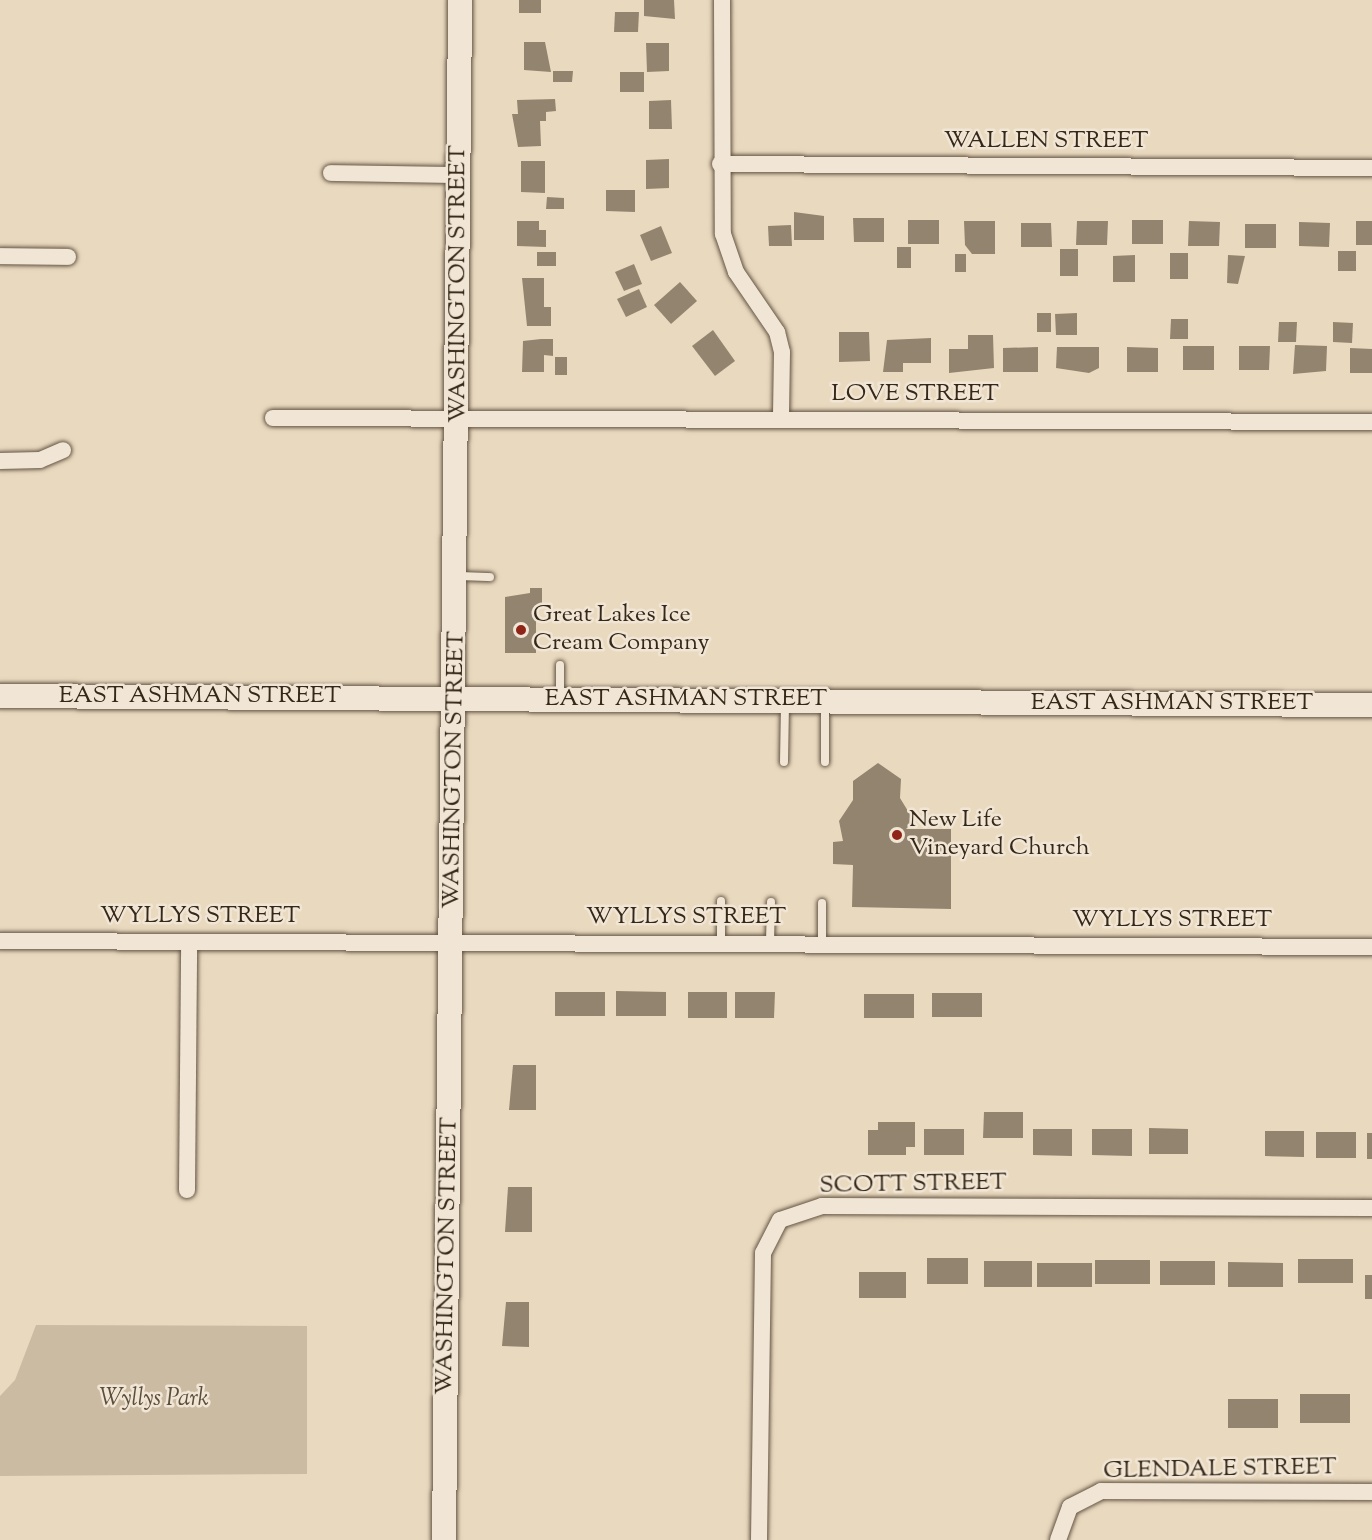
<!DOCTYPE html>
<html>
<head>
<meta charset="utf-8">
<style>
	body { margin:0 }
	#map { position:relative; width:1372px; height:1540px; overflow:hidden; background:#e9d9bf; font-family:"Sorts Mill Goudy",serif }
	div>[style] { position:absolute }
	[style*='--x'] { left:calc(var(--x)*1px); top:calc(var(--y)*1px); width:calc(var(--w)*1px); rotate:calc(var(--a)*1deg) }
	.green>* { inset:0; background:#cbbba3 }
	.building>* { inset:0; background:#93846f }
	.roads { filter:drop-shadow(0 0 2px #635442) drop-shadow(0 0 2px #635442) }
	.lane>* { height:8px; margin:-4px; padding:0 4px; transform-origin:4px; border-radius:4px; background:#f1e6d5 }
	.street>* { height:16px; margin:-8px; padding:0 8px; transform-origin:8px; border-radius:8px; background:#f1e6d5 }
	.secondary>* { height:24px; margin:-12px; padding:0 12px; transform-origin:12px; border-radius:12px; background:#f1e6d5 }
	.dots>* { width:16px; height:16px; translate:-50% -50%; box-sizing:border-box; border:3px solid #f1e6d5; border-radius:50% }
	span { translate:-50% -50%; white-space:nowrap; text-align:center; line-height:1.15; -webkit-text-stroke:5px #f1e6d5; paint-order:stroke }
	.street-label { font-size:24px; color:#362818 }
	.poi-label { font-size:24px; color:#362818 }
	.left { translate:0 -50%; text-align:left }
	.park-label { font-size:24px; color:#5b4d3b; font-style:italic }
</style>
</head>
<body>
<div id="map">
	<div class="green">
		<i style="clip-path:polygon(36px 1325px,307px 1326px,307px 1474px,0 1476px,0 1396px,15px 1380px)"></i>
	</div>
	<div class="building">
		<i style="clip-path:polygon(519px 0,541px 0,541px 13px,519px 13px)"></i>
		<i style="clip-path:polygon(644px 0,674px 0,675px 19px,644px 16px)"></i>
		<i style="clip-path:polygon(615px 12px,639px 12px,638px 32px,614px 32px)"></i>
		<i style="clip-path:polygon(524px 42px,545px 42px,551px 72px,524px 70px)"></i>
		<i style="clip-path:polygon(646px 43px,669px 43px,669px 71px,647px 72px)"></i>
		<i style="clip-path:polygon(553px 71px,573px 71px,572px 82px,553px 82px)"></i>
		<i style="clip-path:polygon(620px 72px,644px 72px,644px 92px,620px 92px)"></i>
		<i style="clip-path:polygon(555px 99px,556px 111px,546px 112px,546px 121px,540px 121px,541px 146px,518px 147px,512px 114px,518px 114px,517px 100px)"></i>
		<i style="clip-path:polygon(671px 100px,672px 129px,649px 129px,649px 101px)"></i>
		<i style="clip-path:polygon(669px 159px,669px 188px,646px 189px,646px 160px)"></i>
		<i style="clip-path:polygon(521px 161px,545px 161px,545px 193px,521px 192px)"></i>
		<i style="clip-path:polygon(606px 190px,635px 190px,635px 212px,606px 211px)"></i>
		<i style="clip-path:polygon(547px 197px,564px 198px,564px 209px,546px 209px)"></i>
		<i style="clip-path:polygon(794px 212px,824px 216px,824px 240px,794px 240px)"></i>
		<i style="clip-path:polygon(853px 218px,884px 218px,884px 242px,854px 242px)"></i>
		<i style="clip-path:polygon(908px 220px,939px 220px,939px 244px,908px 244px)"></i>
		<i style="clip-path:polygon(1132px 220px,1163px 220px,1163px 244px,1132px 244px)"></i>
		<i style="clip-path:polygon(517px 221px,539px 221px,539px 230px,546px 230px,546px 247px,517px 246px)"></i>
		<i style="clip-path:polygon(964px 221px,995px 221px,995px 254px,972px 254px,965px 245px)"></i>
		<i style="clip-path:polygon(1077px 221px,1108px 221px,1107px 245px,1076px 245px)"></i>
		<i style="clip-path:polygon(1189px 221px,1220px 222px,1219px 246px,1188px 246px)"></i>
		<i style="clip-path:polygon(1356px 221px,1372px 221px,1372px 245px,1356px 245px)"></i>
		<i style="clip-path:polygon(1299px 222px,1330px 223px,1329px 247px,1299px 246px)"></i>
		<i style="clip-path:polygon(1021px 223px,1051px 223px,1052px 247px,1021px 247px)"></i>
		<i style="clip-path:polygon(1245px 224px,1276px 224px,1276px 248px,1245px 248px)"></i>
		<i style="clip-path:polygon(791px 225px,792px 246px,769px 246px,768px 226px)"></i>
		<i style="clip-path:polygon(661px 226px,672px 253px,651px 261px,640px 235px)"></i>
		<i style="clip-path:polygon(897px 247px,911px 247px,911px 268px,897px 268px)"></i>
		<i style="clip-path:polygon(1060px 249px,1078px 249px,1078px 276px,1060px 276px)"></i>
		<i style="clip-path:polygon(1338px 251px,1356px 251px,1356px 271px,1338px 271px)"></i>
		<i style="clip-path:polygon(537px 252px,556px 252px,556px 266px,537px 266px)"></i>
		<i style="clip-path:polygon(1170px 253px,1188px 253px,1188px 279px,1170px 279px)"></i>
		<i style="clip-path:polygon(955px 254px,966px 254px,966px 272px,955px 272px)"></i>
		<i style="clip-path:polygon(1135px 255px,1135px 282px,1113px 282px,1113px 256px)"></i>
		<i style="clip-path:polygon(1228px 255px,1245px 256px,1238px 284px,1227px 283px)"></i>
		<i style="clip-path:polygon(634px 264px,642px 284px,624px 291px,615px 272px)"></i>
		<i style="clip-path:polygon(522px 278px,544px 278px,544px 307px,551px 307px,551px 326px,527px 326px)"></i>
		<i style="clip-path:polygon(680px 282px,697px 301px,671px 324px,654px 305px)"></i>
		<i style="clip-path:polygon(639px 289px,647px 307px,626px 317px,617px 299px)"></i>
		<i style="clip-path:polygon(1037px 313px,1051px 313px,1051px 332px,1037px 332px)"></i>
		<i style="clip-path:polygon(1077px 313px,1077px 335px,1056px 335px,1055px 314px)"></i>
		<i style="clip-path:polygon(1171px 319px,1188px 319px,1188px 339px,1170px 339px)"></i>
		<i style="clip-path:polygon(1279px 322px,1297px 322px,1296px 342px,1278px 342px)"></i>
		<i style="clip-path:polygon(1333px 322px,1353px 323px,1352px 343px,1333px 342px)"></i>
		<i style="clip-path:polygon(713px 330px,735px 361px,715px 376px,692px 346px)"></i>
		<i style="clip-path:polygon(839px 332px,869px 332px,870px 361px,839px 362px)"></i>
		<i style="clip-path:polygon(968px 335px,993px 335px,994px 368px,949px 373px,949px 349px,968px 349px)"></i>
		<i style="clip-path:polygon(931px 338px,931px 363px,903px 363px,903px 372px,883px 372px,887px 340px)"></i>
		<i style="clip-path:polygon(541px 339px,553px 339px,553px 356px,544px 355px,544px 372px,522px 372px,523px 341px)"></i>
		<i style="clip-path:polygon(1295px 345px,1327px 346px,1326px 371px,1293px 374px)"></i>
		<i style="clip-path:polygon(1183px 346px,1214px 346px,1214px 370px,1183px 370px)"></i>
		<i style="clip-path:polygon(1239px 346px,1270px 346px,1269px 370px,1239px 370px)"></i>
		<i style="clip-path:polygon(1038px 347px,1038px 372px,1003px 372px,1003px 348px)"></i>
		<i style="clip-path:polygon(1057px 347px,1099px 347px,1099px 368px,1089px 373px,1056px 368px)"></i>
		<i style="clip-path:polygon(1127px 347px,1158px 348px,1158px 372px,1127px 372px)"></i>
		<i style="clip-path:polygon(1350px 348px,1372px 349px,1372px 373px,1350px 373px)"></i>
		<i style="clip-path:polygon(555px 357px,567px 357px,567px 375px,555px 375px)"></i>
		<i style="clip-path:polygon(530px 588px,542px 588px,542px 607px,536px 607px,536px 653px,505px 653px,505px 597px,530px 593px)"></i>
		<i style="clip-path:polygon(878px 763px,901px 779px,900px 798px,914px 821px,906px 829px,951px 829px,951px 909px,852px 907px,853px 865px,833px 864px,833px 842px,843px 841px,839px 821px,853px 800px,853px 781px)"></i>
		<i style="clip-path:polygon(616px 991px,666px 992px,666px 1016px,616px 1016px)"></i>
		<i style="clip-path:polygon(555px 992px,605px 992px,605px 1016px,555px 1016px)"></i>
		<i style="clip-path:polygon(688px 992px,727px 992px,727px 1018px,688px 1018px)"></i>
		<i style="clip-path:polygon(735px 992px,775px 992px,774px 1018px,735px 1018px)"></i>
		<i style="clip-path:polygon(932px 993px,982px 993px,982px 1017px,932px 1017px)"></i>
		<i style="clip-path:polygon(864px 994px,914px 994px,914px 1018px,864px 1018px)"></i>
		<i style="clip-path:polygon(513px 1065px,536px 1065px,536px 1110px,509px 1110px)"></i>
		<i style="clip-path:polygon(984px 1112px,1023px 1112px,1023px 1138px,983px 1138px)"></i>
		<i style="clip-path:polygon(878px 1122px,915px 1122px,915px 1147px,906px 1147px,906px 1155px,868px 1155px,868px 1130px,878px 1130px)"></i>
		<i style="clip-path:polygon(1149px 1128px,1188px 1129px,1188px 1154px,1149px 1154px)"></i>
		<i style="clip-path:polygon(924px 1129px,964px 1129px,964px 1155px,924px 1155px)"></i>
		<i style="clip-path:polygon(1033px 1129px,1072px 1129px,1072px 1156px,1033px 1155px)"></i>
		<i style="clip-path:polygon(1092px 1129px,1132px 1129px,1132px 1156px,1092px 1155px)"></i>
		<i style="clip-path:polygon(1265px 1131px,1304px 1131px,1304px 1157px,1265px 1156px)"></i>
		<i style="clip-path:polygon(1316px 1132px,1356px 1132px,1356px 1158px,1316px 1158px)"></i>
		<i style="clip-path:polygon(1367px 1133px,1372px 1133px,1372px 1159px,1367px 1159px)"></i>
		<i style="clip-path:polygon(508px 1187px,532px 1187px,532px 1232px,505px 1232px)"></i>
		<i style="clip-path:polygon(927px 1258px,968px 1258px,968px 1284px,927px 1284px)"></i>
		<i style="clip-path:polygon(1298px 1259px,1353px 1259px,1353px 1283px,1298px 1283px)"></i>
		<i style="clip-path:polygon(1095px 1260px,1150px 1260px,1150px 1284px,1095px 1284px)"></i>
		<i style="clip-path:polygon(984px 1261px,1032px 1261px,1032px 1287px,984px 1287px)"></i>
		<i style="clip-path:polygon(1160px 1261px,1215px 1261px,1215px 1285px,1160px 1285px)"></i>
		<i style="clip-path:polygon(1228px 1262px,1283px 1263px,1283px 1287px,1228px 1287px)"></i>
		<i style="clip-path:polygon(1037px 1263px,1092px 1263px,1092px 1287px,1037px 1287px)"></i>
		<i style="clip-path:polygon(859px 1272px,906px 1272px,906px 1298px,859px 1298px)"></i>
		<i style="clip-path:polygon(1365px 1275px,1372px 1275px,1372px 1299px,1365px 1299px)"></i>
		<i style="clip-path:polygon(506px 1302px,529px 1302px,529px 1347px,502px 1346px)"></i>
		<i style="clip-path:polygon(1300px 1394px,1350px 1394px,1350px 1423px,1300px 1423px)"></i>
		<i style="clip-path:polygon(1228px 1399px,1278px 1399px,1278px 1428px,1228px 1428px)"></i>
	</div>
	<div class="roads">
		<div class="lane">
			<i style="--x:457;--y:576;--w:33;--a:2"></i>
			<i style="--x:560;--y:699;--w:34;--a:-90"></i>
			<i style="--x:784;--y:762;--w:58;--a:-89"></i>
			<i style="--x:825;--y:762;--w:57;--a:-90"></i>
			<i style="--x:721;--y:942;--w:41;--a:-90"></i>
			<i style="--x:770;--y:942;--w:40;--a:-88.6"></i>
			<i style="--x:822;--y:943;--w:40;--a:-90"></i>
		</div>
		<div class="street">
			<i style="--x:722;--y:0;--w:234;--a:89.8"></i>
			<i style="--x:723;--y:234;--w:40;--a:71.1"></i>
			<i style="--x:736;--y:272;--w:73;--a:55.7"></i>
			<i style="--x:777;--y:332;--w:21;--a:76"></i>
			<i style="--x:782;--y:352;--w:66;--a:90.9"></i>
			<i style="--x:720;--y:164;--w:652;--a:0.35"></i>
			<i style="--x:331;--y:173;--w:129;--a:0.9"></i>
			<i style="--x:0;--y:256;--w:68;--a:0.8"></i>
			<i style="--x:273;--y:418;--w:1099;--a:0.21"></i>
			<i style="--x:0;--y:461;--w:40;--a:-1.4"></i>
			<i style="--x:40;--y:460;--w:25;--a:-23"></i>
			<i style="--x:0;--y:941;--w:1372;--a:0.25"></i>
			<i style="--x:187;--y:1190;--w:248;--a:-89.5"></i>
			<i style="--x:759;--y:1540;--w:287;--a:-89.2"></i>
			<i style="--x:763;--y:1253;--w:37;--a:-63"></i>
			<i style="--x:780;--y:1220;--w:44;--a:-18.4"></i>
			<i style="--x:822;--y:1206;--w:550;--a:0.21"></i>
			<i style="--x:1058;--y:1540;--w:35;--a:-70"></i>
			<i style="--x:1070;--y:1507;--w:35;--a:-27"></i>
			<i style="--x:1101;--y:1491;--w:271;--a:0.2"></i>
		</div>
		<div class="secondary">
			<i style="--x:0;--y:696;--w:1372;--a:0.38"></i>
			<i style="--x:444;--y:1540;--w:1540;--a:-89.4"></i>
		</div>
	</div>
	<div class="dots">
		<i style="left:521px;top:630px;background:#8f2418"></i>
		<i style="left:897px;top:835px;background:#8f2418"></i>
	</div>
	<div class="street-label">
		<span style="left:1046px;top:142px">WALLEN STREET</span>
		<span style="left:459px;top:284px;rotate:-90deg">WASHINGTON STREET</span>
		<span style="left:915px;top:395px">LOVE STREET</span>
		<span style="left:200px;top:697px">EAST ASHMAN STREET</span>
		<span style="left:686px;top:700px">EAST ASHMAN STREET</span>
		<span style="left:1172px;top:704px">EAST ASHMAN STREET</span>
		<span style="left:455px;top:770px;rotate:-89deg">WASHINGTON STREET</span>
		<span style="left:200px;top:917px">WYLLYS STREET</span>
		<span style="left:686px;top:918px">WYLLYS STREET</span>
		<span style="left:1172px;top:921px">WYLLYS STREET</span>
		<span style="left:913px;top:1185px;rotate:-1deg">SCOTT STREET</span>
		<span style="left:448px;top:1256px;rotate:-89deg">WASHINGTON STREET</span>
		<span style="left:1220px;top:1470px;rotate:-1deg">GLENDALE STREET</span>
	</div>
	<div class="poi-label">
		<span class="left" style="left:533px;top:630px">Great Lakes Ice<br>Cream Company</span>
		<span class="left" style="left:909px;top:835px">New Life<br>Vineyard Church</span>
	</div>
	<div class="park-label">
		<span style="left:154px;top:1400px">Wyllys Park</span>
	</div>
</div>
</body>
</html>
